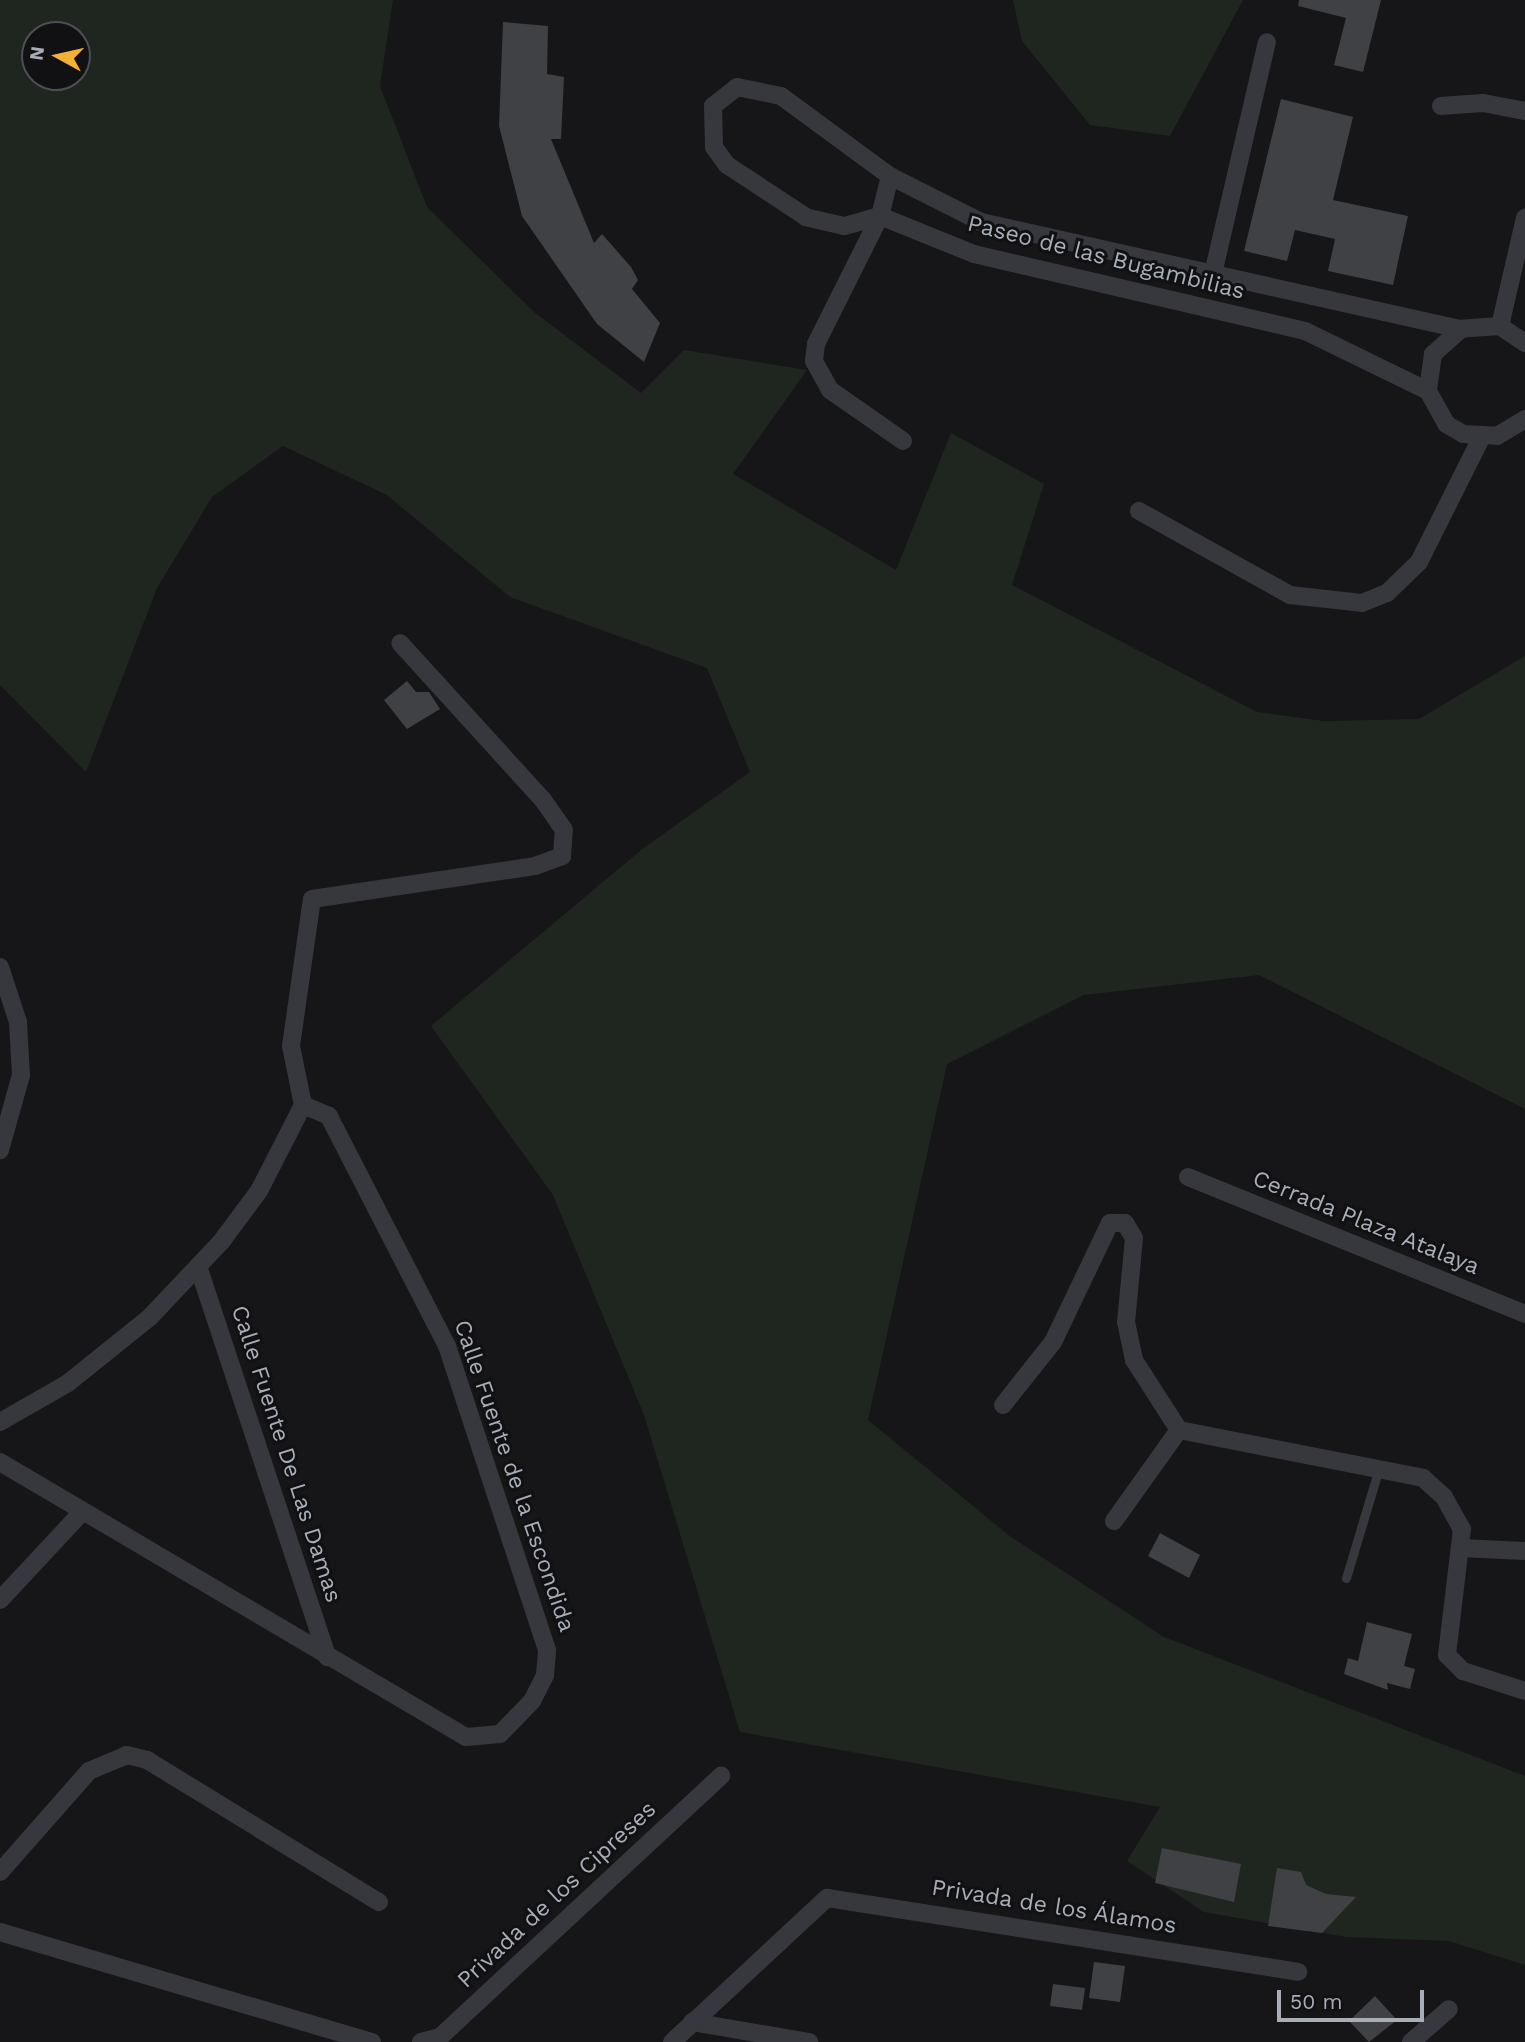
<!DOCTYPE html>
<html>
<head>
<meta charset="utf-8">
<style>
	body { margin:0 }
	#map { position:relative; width:1525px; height:2042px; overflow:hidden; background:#161618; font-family:"Work Sans",sans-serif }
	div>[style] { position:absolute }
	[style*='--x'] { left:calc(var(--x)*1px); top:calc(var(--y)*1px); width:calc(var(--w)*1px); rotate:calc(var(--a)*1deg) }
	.green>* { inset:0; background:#1e261f }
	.building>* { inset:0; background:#404145 }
	.lane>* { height:9px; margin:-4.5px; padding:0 4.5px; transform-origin:4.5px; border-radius:4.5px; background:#37383d }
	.street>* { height:18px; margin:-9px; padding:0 9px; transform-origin:9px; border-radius:9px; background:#37383d }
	span { translate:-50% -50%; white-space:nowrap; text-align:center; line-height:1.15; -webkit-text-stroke:6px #111113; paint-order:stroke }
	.street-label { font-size:23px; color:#a8adb8 }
	.north { position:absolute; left:21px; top:21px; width:70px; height:70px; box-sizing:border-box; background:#111113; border:2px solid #4d4f55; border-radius:50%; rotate:278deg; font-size:19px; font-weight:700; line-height:28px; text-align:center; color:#a8adb8 }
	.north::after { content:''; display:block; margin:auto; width:24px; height:32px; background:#f2b134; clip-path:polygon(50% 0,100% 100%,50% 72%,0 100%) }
	.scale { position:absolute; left:1277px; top:1990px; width:147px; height:32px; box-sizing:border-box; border:4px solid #a8adb8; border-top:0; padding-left:9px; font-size:21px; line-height:24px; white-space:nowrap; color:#a8adb8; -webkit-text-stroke:5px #111113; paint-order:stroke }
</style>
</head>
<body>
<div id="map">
	<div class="green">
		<i style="clip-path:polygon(evenodd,0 0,393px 0,380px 86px,427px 207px,534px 312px,641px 393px,684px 350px,807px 370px,733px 474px,896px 570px,951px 433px,1044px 484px,1012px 585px,1257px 712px,1324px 721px,1419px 719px,1525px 656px,1525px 1109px,1259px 975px,1084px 995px,947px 1064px,868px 1420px,1011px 1537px,1164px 1637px,1525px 1776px,1525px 1965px,1449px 1941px,1346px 1937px,1204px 1912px,1127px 1861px,1160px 1807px,740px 1732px,644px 1415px,553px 1195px,431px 1026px,641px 850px,750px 772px,707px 668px,510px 597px,387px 495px,283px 446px,212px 497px,157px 588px,86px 772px,0 685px,0 0,35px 35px,77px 35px,77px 77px,35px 77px,35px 35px)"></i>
		<i style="clip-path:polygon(1013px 0,1243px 0,1170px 136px,1090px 125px,1022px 41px)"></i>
	</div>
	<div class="building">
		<i style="clip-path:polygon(1299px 0,1381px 0,1363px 72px,1334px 65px,1346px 18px,1298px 6px)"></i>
		<i style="clip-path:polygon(503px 22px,548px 26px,547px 74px,564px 77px,561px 139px,551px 139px,594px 243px,602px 234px,631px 267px,638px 280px,632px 289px,660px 323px,644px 362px,597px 324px,522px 216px,499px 126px)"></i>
		<i style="clip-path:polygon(1281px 99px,1353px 117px,1333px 200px,1408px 216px,1393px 285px,1328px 271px,1335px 239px,1295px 230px,1287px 261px,1244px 251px)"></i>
		<i style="clip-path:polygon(407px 681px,416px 692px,429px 692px,440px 709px,407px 729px,384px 700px)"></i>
		<i style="clip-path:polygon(1160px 1533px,1200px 1555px,1189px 1578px,1148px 1556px)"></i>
		<i style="clip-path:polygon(1367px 1622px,1412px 1634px,1404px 1666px,1415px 1669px,1410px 1689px,1387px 1683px,1388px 1690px,1344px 1674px,1348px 1658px,1358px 1661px)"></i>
		<i style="clip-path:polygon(1162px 1848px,1241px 1864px,1234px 1902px,1155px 1883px)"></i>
		<i style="clip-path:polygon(1277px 1868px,1301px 1872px,1306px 1885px,1326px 1894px,1356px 1897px,1322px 1933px,1268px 1926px)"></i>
		<i style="clip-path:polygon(1094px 1962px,1125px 1966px,1120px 2002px,1089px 1998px)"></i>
		<i style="clip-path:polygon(1053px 1984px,1085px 1988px,1082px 2010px,1050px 2006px)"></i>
		<i style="clip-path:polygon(1375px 1996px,1397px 2020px,1369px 2042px,1349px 2021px)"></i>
	</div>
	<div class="lane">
		<i style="--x:1346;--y:1578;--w:115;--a:-73.3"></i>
	</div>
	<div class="street">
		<i style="--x:1441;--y:106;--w:42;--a:-4.1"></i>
		<i style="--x:1483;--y:103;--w:43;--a:10.8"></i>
		<i style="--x:890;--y:176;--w:41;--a:104"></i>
		<i style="--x:880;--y:216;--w:143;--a:116.6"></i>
		<i style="--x:816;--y:344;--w:17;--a:97"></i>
		<i style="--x:814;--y:361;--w:33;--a:61"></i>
		<i style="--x:830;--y:390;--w:89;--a:34.9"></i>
		<i style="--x:1212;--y:278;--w:242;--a:-76.9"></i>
		<i style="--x:1500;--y:326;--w:111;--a:-77"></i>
		<i style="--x:1525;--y:343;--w:30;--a:-146"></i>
		<i style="--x:1500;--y:326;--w:39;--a:176"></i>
		<i style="--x:1461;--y:329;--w:38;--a:138"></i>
		<i style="--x:1433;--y:354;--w:37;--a:98"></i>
		<i style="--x:1428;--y:391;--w:38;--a:61"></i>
		<i style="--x:1446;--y:424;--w:20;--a:30"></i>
		<i style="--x:1463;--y:434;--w:34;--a:3"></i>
		<i style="--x:1497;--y:436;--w:33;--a:-31"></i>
		<i style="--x:1428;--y:391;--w:137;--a:-154"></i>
		<i style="--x:1305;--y:331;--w:340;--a:-166.9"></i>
		<i style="--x:974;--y:254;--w:101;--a:-158"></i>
		<i style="--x:880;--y:216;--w:37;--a:164"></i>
		<i style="--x:844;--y:226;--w:39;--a:-167"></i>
		<i style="--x:806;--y:217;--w:95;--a:-146.6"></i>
		<i style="--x:727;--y:165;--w:22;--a:-126"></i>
		<i style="--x:714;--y:147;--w:41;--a:-91.4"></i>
		<i style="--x:713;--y:106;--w:31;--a:-38"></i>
		<i style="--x:737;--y:87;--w:45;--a:11.6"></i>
		<i style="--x:781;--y:96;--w:135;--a:36.3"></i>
		<i style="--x:890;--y:176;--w:102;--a:26.8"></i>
		<i style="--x:981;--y:222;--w:492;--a:12.6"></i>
		<i style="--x:1139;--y:511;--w:173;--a:29.1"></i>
		<i style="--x:1290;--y:595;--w:72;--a:6.3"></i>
		<i style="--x:1362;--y:603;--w:27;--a:-22"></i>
		<i style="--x:1387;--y:593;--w:45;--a:-44.1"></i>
		<i style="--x:1419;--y:562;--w:139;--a:-63.4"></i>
		<i style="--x:0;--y:967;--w:58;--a:71.9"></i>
		<i style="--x:18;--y:1022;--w:53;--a:86.8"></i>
		<i style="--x:21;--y:1075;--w:78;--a:105.6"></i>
		<i style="--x:303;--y:1105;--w:60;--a:-101.5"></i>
		<i style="--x:291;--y:1046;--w:148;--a:-81.9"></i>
		<i style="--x:312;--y:899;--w:225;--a:-8.4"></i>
		<i style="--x:535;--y:866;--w:29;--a:-20"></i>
		<i style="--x:562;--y:856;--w:26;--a:-86"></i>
		<i style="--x:564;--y:830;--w:37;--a:-125"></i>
		<i style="--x:543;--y:800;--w:212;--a:-132.3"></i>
		<i style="--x:1188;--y:1177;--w:364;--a:22.1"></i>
		<i style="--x:198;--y:1266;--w:412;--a:71.7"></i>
		<i style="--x:1003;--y:1405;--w:80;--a:-51.6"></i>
		<i style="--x:1053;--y:1342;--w:132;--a:-64.4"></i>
		<i style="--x:1110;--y:1223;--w:15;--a:0"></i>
		<i style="--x:1125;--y:1223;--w:17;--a:59"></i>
		<i style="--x:1134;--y:1238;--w:84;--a:95.4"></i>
		<i style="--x:1126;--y:1322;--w:39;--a:78"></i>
		<i style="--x:1134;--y:1360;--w:83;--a:57.3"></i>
		<i style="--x:0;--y:1422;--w:78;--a:-29.8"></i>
		<i style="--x:68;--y:1383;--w:105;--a:-38.8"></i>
		<i style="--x:150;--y:1317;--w:103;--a:-46.6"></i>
		<i style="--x:221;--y:1242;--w:64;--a:-53.3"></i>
		<i style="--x:259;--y:1191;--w:97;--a:-62.9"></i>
		<i style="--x:0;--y:1462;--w:541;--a:30.55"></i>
		<i style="--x:466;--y:1737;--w:34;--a:-5"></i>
		<i style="--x:500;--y:1734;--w:46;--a:-45.9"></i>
		<i style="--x:532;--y:1701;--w:29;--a:-63"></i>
		<i style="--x:545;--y:1675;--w:25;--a:-85"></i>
		<i style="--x:547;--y:1650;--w:320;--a:-108.2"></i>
		<i style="--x:447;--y:1346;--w:259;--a:-117.2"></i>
		<i style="--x:329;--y:1116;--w:28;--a:-157"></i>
		<i style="--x:1114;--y:1521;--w:112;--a:-54.5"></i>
		<i style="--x:1179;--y:1430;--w:249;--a:11.1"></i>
		<i style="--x:1423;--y:1478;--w:28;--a:42"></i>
		<i style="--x:1444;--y:1497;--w:37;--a:61"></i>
		<i style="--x:1462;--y:1529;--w:127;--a:96.8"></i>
		<i style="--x:1447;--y:1655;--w:23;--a:45"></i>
		<i style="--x:1463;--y:1671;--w:65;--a:17.9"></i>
		<i style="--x:1461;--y:1548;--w:64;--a:2.7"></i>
		<i style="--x:0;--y:1600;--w:120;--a:-47"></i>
		<i style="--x:0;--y:1872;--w:135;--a:-48.6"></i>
		<i style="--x:89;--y:1771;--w:41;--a:-22.8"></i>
		<i style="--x:127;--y:1755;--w:21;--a:14"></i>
		<i style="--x:147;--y:1760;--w:272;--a:31.5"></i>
		<i style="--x:0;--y:1932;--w:388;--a:16.5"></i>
		<i style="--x:692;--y:2022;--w:119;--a:9.7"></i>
		<i style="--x:421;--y:2042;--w:20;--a:-15"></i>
		<i style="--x:440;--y:2037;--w:384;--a:-42.9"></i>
		<i style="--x:672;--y:2042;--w:212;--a:-42.9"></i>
		<i style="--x:827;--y:1898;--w:477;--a:8.9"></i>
		<i style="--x:1411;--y:2042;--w:50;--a:-41"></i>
	</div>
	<div class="street-label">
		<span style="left:1106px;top:258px;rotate:14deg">Paseo de las Bugambilias</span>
		<span style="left:1366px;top:1223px;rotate:22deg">Cerrada Plaza Atalaya</span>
		<span style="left:286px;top:1454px;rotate:72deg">Calle Fuente De Las Damas</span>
		<span style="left:514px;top:1476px;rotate:71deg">Calle Fuente de la Escondida</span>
		<span style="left:557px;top:1895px;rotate:-43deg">Privada de los Cipreses</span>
		<span style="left:1054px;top:1907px;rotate:9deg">Privada de los Álamos</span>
	</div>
	<div class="north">N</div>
	<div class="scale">50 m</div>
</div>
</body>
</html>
